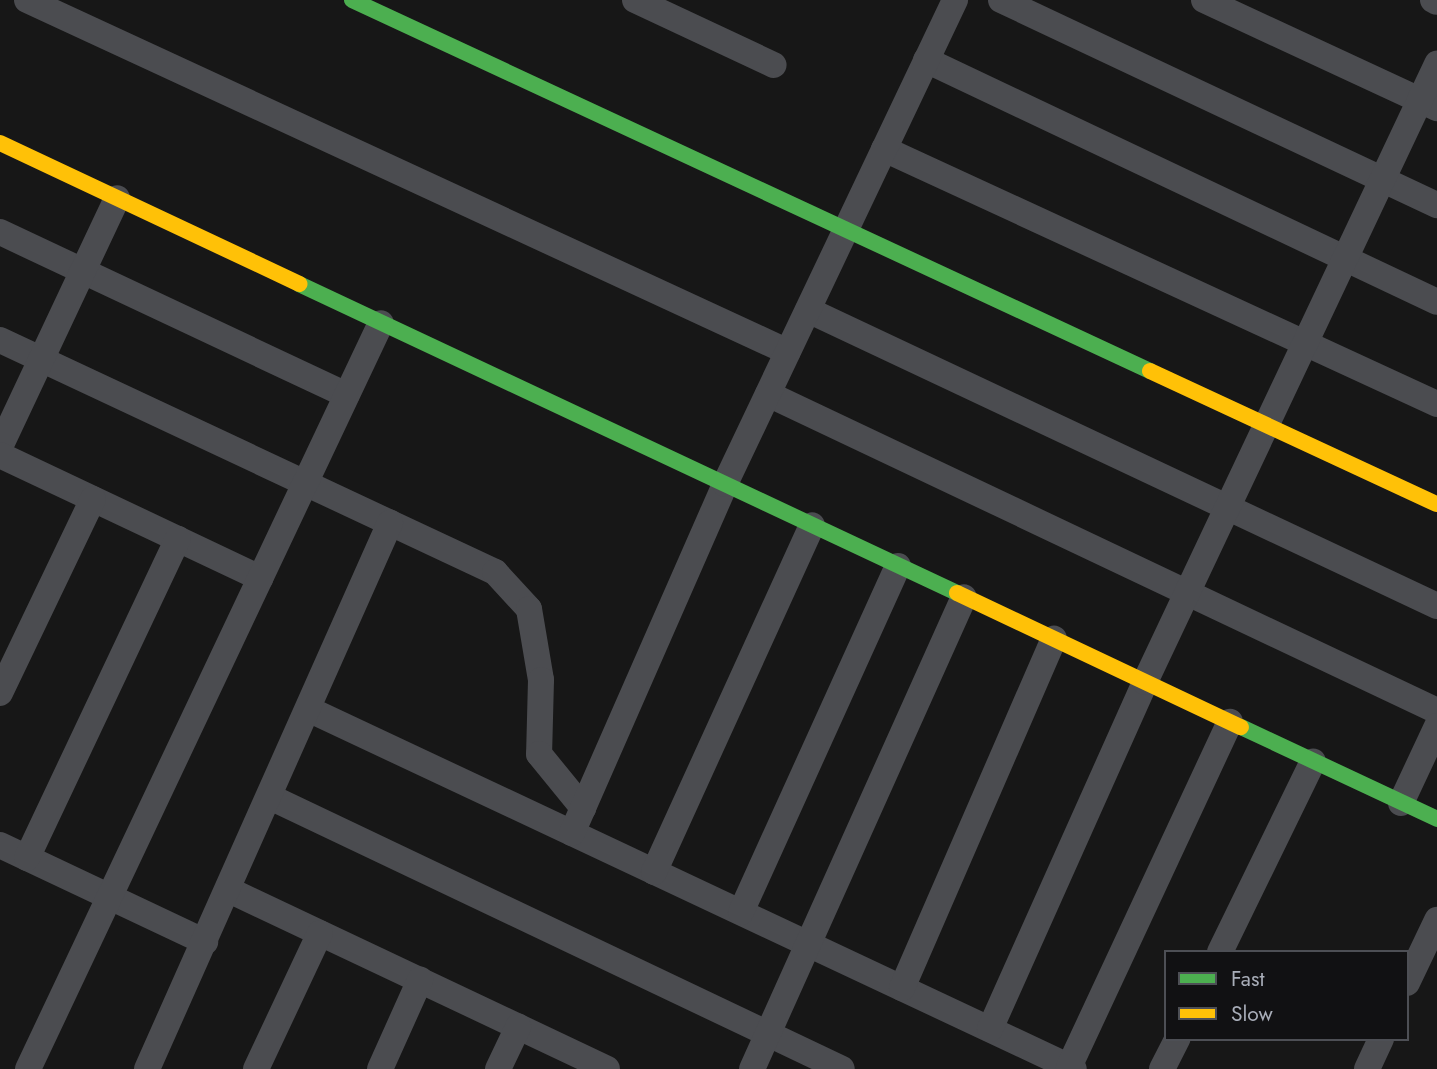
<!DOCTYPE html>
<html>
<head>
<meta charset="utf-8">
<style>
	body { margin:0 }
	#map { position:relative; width:1437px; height:1069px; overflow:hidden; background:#171717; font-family:Jost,sans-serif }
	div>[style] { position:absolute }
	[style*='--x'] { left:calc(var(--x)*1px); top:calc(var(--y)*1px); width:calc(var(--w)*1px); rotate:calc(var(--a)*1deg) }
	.street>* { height:26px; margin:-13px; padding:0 13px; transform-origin:13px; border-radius:13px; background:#4b4c50 }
	.fast>* { height:16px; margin:-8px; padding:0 8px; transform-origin:8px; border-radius:8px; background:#4caf50 }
	.slow>* { height:16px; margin:-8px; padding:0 8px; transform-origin:8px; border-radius:8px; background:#ffc107 }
	span { translate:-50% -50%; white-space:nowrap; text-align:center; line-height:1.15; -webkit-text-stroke:5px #111113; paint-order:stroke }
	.legend { position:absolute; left:1164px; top:950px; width:245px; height:91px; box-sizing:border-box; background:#111113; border:2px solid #4d4f55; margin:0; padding:9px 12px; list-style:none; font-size:21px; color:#a8adb8 }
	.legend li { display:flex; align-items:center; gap:14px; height:35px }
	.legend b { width:35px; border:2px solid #4d4f55 }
</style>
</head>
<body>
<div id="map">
	<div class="street">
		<i style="--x:27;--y:0;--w:838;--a:24.82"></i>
		<i style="--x:635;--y:0;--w:153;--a:25.1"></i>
		<i style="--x:1001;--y:0;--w:482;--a:25.2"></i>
		<i style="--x:1204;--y:0;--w:257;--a:24.9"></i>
		<i style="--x:1433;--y:0;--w:4;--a:27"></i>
		<i style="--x:926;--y:60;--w:565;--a:25.34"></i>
		<i style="--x:884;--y:149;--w:609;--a:24.76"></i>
		<i style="--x:0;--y:232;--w:383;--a:25.2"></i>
		<i style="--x:808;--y:310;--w:695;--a:25.2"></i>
		<i style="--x:0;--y:340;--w:547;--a:25.11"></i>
		<i style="--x:495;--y:572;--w:50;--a:47.4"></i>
		<i style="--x:529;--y:609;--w:72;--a:80.4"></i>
		<i style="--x:541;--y:680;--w:74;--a:91.5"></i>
		<i style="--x:539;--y:754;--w:70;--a:50.8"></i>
		<i style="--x:768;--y:394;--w:740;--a:25.35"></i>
		<i style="--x:0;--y:447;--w:275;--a:-64.8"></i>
		<i style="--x:0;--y:455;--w:288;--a:25.3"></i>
		<i style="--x:0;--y:693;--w:215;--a:-64.4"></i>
		<i style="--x:308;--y:709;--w:846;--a:25.17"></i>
		<i style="--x:270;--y:797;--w:633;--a:25.43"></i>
		<i style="--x:1401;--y:803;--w:85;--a:-64.9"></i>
		<i style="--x:572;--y:833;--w:381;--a:-66.3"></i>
		<i style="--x:725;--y:484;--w:536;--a:-64.58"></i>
		<i style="--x:0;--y:845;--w:227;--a:25.3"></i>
		<i style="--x:27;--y:858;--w:353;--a:-64.7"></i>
		<i style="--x:654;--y:872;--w:381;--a:-65.5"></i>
		<i style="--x:229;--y:890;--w:418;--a:25.3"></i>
		<i style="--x:741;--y:912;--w:380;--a:-65.6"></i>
		<i style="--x:1220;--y:952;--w:212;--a:-64"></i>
		<i style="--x:1407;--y:983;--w:70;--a:-64.5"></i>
		<i style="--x:902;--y:988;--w:381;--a:-66.5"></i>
		<i style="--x:990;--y:1029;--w:380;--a:-65.9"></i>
		<i style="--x:1145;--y:682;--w:684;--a:-64.71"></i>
		<i style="--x:1069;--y:1067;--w:381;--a:-65"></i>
		<i style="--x:28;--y:1069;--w:825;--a:-64.68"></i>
		<i style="--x:147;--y:1069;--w:598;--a:-66.01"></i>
		<i style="--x:256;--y:1069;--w:150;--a:-64.8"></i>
		<i style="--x:380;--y:1069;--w:98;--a:-65.8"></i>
		<i style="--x:498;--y:1069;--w:47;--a:-64.5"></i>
		<i style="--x:752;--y:1069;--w:517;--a:-65.81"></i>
		<i style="--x:1162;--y:1069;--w:34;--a:-63"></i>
		<i style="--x:1367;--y:1069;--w:33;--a:-65"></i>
	</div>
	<div class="fast">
		<i style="--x:352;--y:0;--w:880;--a:24.93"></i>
		<i style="--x:299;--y:284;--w:727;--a:25.15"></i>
		<i style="--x:1241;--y:727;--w:217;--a:25.1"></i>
	</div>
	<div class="slow">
		<i style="--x:0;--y:143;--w:331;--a:25.2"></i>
		<i style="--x:1150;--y:371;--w:316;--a:24.9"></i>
		<i style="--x:957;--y:593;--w:314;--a:25.3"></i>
	</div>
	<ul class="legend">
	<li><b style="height:9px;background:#4caf50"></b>Fast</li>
	<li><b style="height:9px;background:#ffc107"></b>Slow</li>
	</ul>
</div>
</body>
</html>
